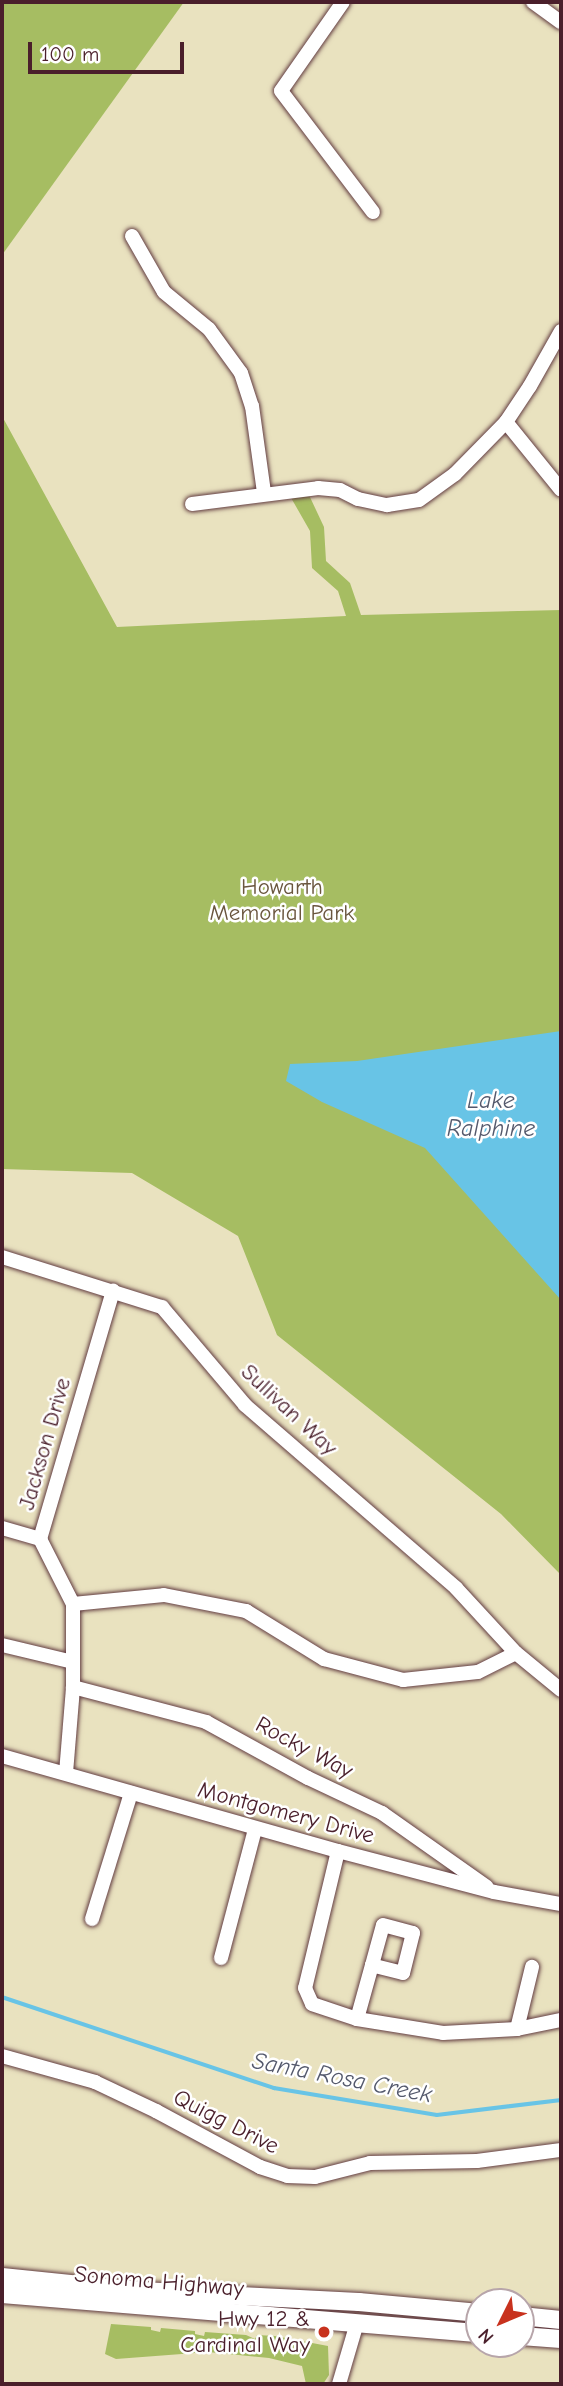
<!DOCTYPE html>
<html>
<head>
<meta charset="utf-8">
<style>
	body { margin:0 }
	#map { position:relative; width:563px; height:2386px; overflow:hidden; background:#e9e2bf; font-family:"Comic Neue",sans-serif }
	div>[style] { position:absolute }
	[style*='--x'] { left:calc(var(--x)*1px); top:calc(var(--y)*1px); width:calc(var(--w)*1px); rotate:calc(var(--a)*1deg) }
	.green>* { inset:0; background:#a6bd62 }
	.water>* { inset:0; background:#68c4e6 }
	.stream>* { height:3.5px; margin:-1.75px; padding:0 1.75px; transform-origin:1.75px; border-radius:1.75px; background:#68c4e6 }
	.roads { filter:drop-shadow(0 0 2px #623c41) drop-shadow(0 0 2px #623c41) }
	.minor>* { height:14px; margin:-7px; padding:0 7px; transform-origin:7px; border-radius:7px; background:#fff }
	.major>* { height:18px; margin:-9px; padding:0 9px; transform-origin:9px; border-radius:9px; background:#fff }
	.dots>* { width:19px; height:19px; translate:-50% -50%; box-sizing:border-box; border:4px solid #fff; border-radius:50% }
	span { translate:-50% -50%; white-space:nowrap; text-align:center; line-height:1.15; -webkit-text-stroke:5px #fff; paint-order:stroke }
	.park-label { font-size:23px; color:#6a563e }
	.street-label { font-size:23px; color:#4a1f2b }
	.poi-label { font-size:23px; color:#4a1f2b }
	.right { translate:-100% -50%; text-align:right }
	.water-label { font-size:24px; color:#54596c; font-style:italic }
	.frame { position:absolute; inset:0; border:4px solid #4a1f2b; pointer-events:none }
	.north { position:absolute; left:465px; top:2288px; width:70px; height:70px; box-sizing:border-box; background:#fff; border:2px solid #b7a5aa; border-radius:50%; rotate:227deg; font-size:19px; font-weight:700; line-height:28px; text-align:center; color:#4a1f2b }
	.north::after { content:''; display:block; margin:auto; width:24px; height:32px; background:#c8321e; clip-path:polygon(50% 0,100% 100%,50% 72%,0 100%) }
	.scale { position:absolute; left:28px; top:42px; width:156px; height:32px; box-sizing:border-box; border:4px solid #4a1f2b; border-top:0; padding-left:9px; font-size:21px; line-height:24px; white-space:nowrap; color:#4a1f2b; -webkit-text-stroke:5px #fff; paint-order:stroke }
</style>
</head>
<body>
<div id="map">
	<div class="green">
		<i style="clip-path:polygon(2px 2px,184px 2px,2px 255px)"></i>
		<i style="clip-path:polygon(2px 416px,117px 627px,346px 616px,338px 591px,312px 568px,310px 531px,290px 496px,309px 495px,324px 527px,326px 561px,350px 583px,361px 615px,561px 610px,561px 1575px,501px 1514px,277px 1335px,238px 1236px,132px 1173px,2px 1169px)"></i>
		<i style="clip-path:polygon(111px 2324px,151px 2327px,151px 2330px,160px 2332px,161px 2328px,195px 2331px,195px 2334px,204px 2336px,205px 2332px,246px 2335px,255px 2339px,257px 2335px,275px 2336px,328px 2346px,329px 2375px,323px 2384px,306px 2384px,302px 2366px,269px 2358px,208px 2352px,116px 2359px,105px 2354px)"></i>
	</div>
	<div class="water">
		<i style="clip-path:polygon(561px 1031px,561px 1300px,425px 1148px,322px 1102px,286px 1081px,290px 1064px,357px 1061px)"></i>
	</div>
	<div class="stream">
		<i style="--x:2;--y:1997;--w:287;--a:18.5"></i>
		<i style="--x:274;--y:2088;--w:165;--a:9.4"></i>
		<i style="--x:437;--y:2115;--w:125;--a:-6.9"></i>
	</div>
	<div class="roads">
		<div class="minor">
			<i style="--x:343;--y:2;--w:108;--a:124.9"></i>
			<i style="--x:281;--y:91;--w:152;--a:52.8"></i>
			<i style="--x:533;--y:2;--w:34;--a:36"></i>
			<i style="--x:132;--y:236;--w:64;--a:60.3"></i>
			<i style="--x:164;--y:292;--w:58;--a:39.4"></i>
			<i style="--x:209;--y:329;--w:54;--a:54"></i>
			<i style="--x:241;--y:373;--w:35;--a:72"></i>
			<i style="--x:252;--y:406;--w:88;--a:82.1"></i>
			<i style="--x:506;--y:422;--w:87;--a:51"></i>
			<i style="--x:192;--y:504;--w:127;--a:-7.2"></i>
			<i style="--x:318;--y:488;--w:22;--a:5"></i>
			<i style="--x:340;--y:490;--w:20;--a:27"></i>
			<i style="--x:358;--y:499;--w:30;--a:12"></i>
			<i style="--x:387;--y:505;--w:32;--a:-9"></i>
			<i style="--x:419;--y:500;--w:44;--a:-35.8"></i>
			<i style="--x:455;--y:474;--w:73;--a:-45.6"></i>
			<i style="--x:506;--y:422;--w:43;--a:-56.3"></i>
			<i style="--x:530;--y:386;--w:63;--a:-60.6"></i>
			<i style="--x:2;--y:1257;--w:168;--a:17.4"></i>
			<i style="--x:162;--y:1307;--w:128;--a:49.7"></i>
			<i style="--x:245;--y:1405;--w:279;--a:40.9"></i>
			<i style="--x:456;--y:1588;--w:88;--a:47.3"></i>
			<i style="--x:516;--y:1653;--w:58;--a:39.4"></i>
			<i style="--x:2;--y:1528;--w:40;--a:16"></i>
			<i style="--x:73;--y:1604;--w:91;--a:-5.6"></i>
			<i style="--x:164;--y:1595;--w:84;--a:11"></i>
			<i style="--x:246;--y:1611;--w:92;--a:31.6"></i>
			<i style="--x:324;--y:1659;--w:82;--a:14.9"></i>
			<i style="--x:403;--y:1680;--w:75;--a:-6.1"></i>
			<i style="--x:478;--y:1672;--w:42;--a:-26.6"></i>
			<i style="--x:2;--y:1645;--w:73;--a:13.5"></i>
			<i style="--x:73;--y:1687;--w:138;--a:14.7"></i>
			<i style="--x:206;--y:1722;--w:116;--a:28.8"></i>
			<i style="--x:308;--y:1778;--w:82;--a:25.3"></i>
			<i style="--x:382;--y:1813;--w:128;--a:35.2"></i>
			<i style="--x:2;--y:1756;--w:349;--a:15.8"></i>
			<i style="--x:338;--y:1851;--w:161;--a:14.7"></i>
			<i style="--x:494;--y:1892;--w:68;--a:10.2"></i>
			<i style="--x:66;--y:1773;--w:86;--a:-85.3"></i>
			<i style="--x:73;--y:1687;--w:83;--a:-90"></i>
			<i style="--x:73;--y:1604;--w:73;--a:-116.9"></i>
			<i style="--x:40;--y:1539;--w:259;--a:-73.6"></i>
			<i style="--x:338;--y:1851;--w:141;--a:103.5"></i>
			<i style="--x:305;--y:1988;--w:17;--a:66"></i>
			<i style="--x:312;--y:2004;--w:47;--a:18.4"></i>
			<i style="--x:357;--y:2019;--w:87;--a:9.2"></i>
			<i style="--x:443;--y:2033;--w:74;--a:-3.1"></i>
			<i style="--x:517;--y:2029;--w:45;--a:-11.6"></i>
			<i style="--x:92;--y:1919;--w:132;--a:-72.8"></i>
			<i style="--x:221;--y:1958;--w:133;--a:-75.2"></i>
			<i style="--x:357;--y:2019;--w:56;--a:-74.5"></i>
			<i style="--x:372;--y:1965;--w:41;--a:-74.6"></i>
			<i style="--x:383;--y:1925;--w:31;--a:15"></i>
			<i style="--x:413;--y:1933;--w:41;--a:104"></i>
			<i style="--x:403;--y:1973;--w:32;--a:-166"></i>
			<i style="--x:517;--y:2029;--w:64;--a:-76.4"></i>
			<i style="--x:2;--y:2056;--w:97;--a:15.6"></i>
			<i style="--x:95;--y:2082;--w:68;--a:25.4"></i>
			<i style="--x:156;--y:2111;--w:118;--a:28.3"></i>
			<i style="--x:260;--y:2167;--w:28;--a:18"></i>
			<i style="--x:287;--y:2176;--w:28;--a:2"></i>
			<i style="--x:315;--y:2177;--w:57;--a:-14.3"></i>
			<i style="--x:370;--y:2163;--w:107;--a:-1.1"></i>
			<i style="--x:477;--y:2161;--w:85;--a:-7.5"></i>
			<i style="--x:339;--y:2384;--w:64;--a:-73.6"></i>
		</div>
		<div class="major">
			<i style="--x:2;--y:2277;--w:140;--a:5.8"></i>
			<i style="--x:141;--y:2291;--w:218;--a:2.9"></i>
			<i style="--x:359;--y:2302;--w:121;--a:5.2"></i>
			<i style="--x:2;--y:2294;--w:479;--a:4.7"></i>
			<i style="--x:521;--y:2316;--w:40;--a:5.7"></i>
			<i style="--x:521;--y:2336;--w:40;--a:4.3"></i>
		</div>
	</div>
	<div class="dots">
		<i style="left:324px;top:2332px;background:#c8321e"></i>
	</div>
	<div class="park-label">
		<span style="left:282px;top:900px">Howarth<br>Memorial Park</span>
	</div>
	<div class="street-label">
		<span style="left:289px;top:1410px;rotate:43deg">Sullivan Way</span>
		<span style="left:45px;top:1444px;rotate:-74deg">Jackson Drive</span>
		<span style="left:304px;top:1748px;rotate:28deg">Rocky Way</span>
		<span style="left:286px;top:1813px;rotate:15deg">Montgomery Drive</span>
		<span style="left:226px;top:2122px;rotate:27deg">Quigg Drive</span>
		<span style="left:159px;top:2282px;rotate:5deg">Sonoma Highway</span>
	</div>
	<div class="poi-label">
		<span class="right" style="left:310px;top:2332px">Hwy 12 &amp;<br>Cardinal Way</span>
	</div>
	<div class="water-label">
		<span style="left:491px;top:1115px">Lake<br>Ralphine</span>
		<span style="left:342px;top:2078px;rotate:11deg">Santa Rosa Creek</span>
	</div>
	<div class="frame"></div>
	<div class="north">N</div>
	<div class="scale">100 m</div>
</div>
</body>
</html>
